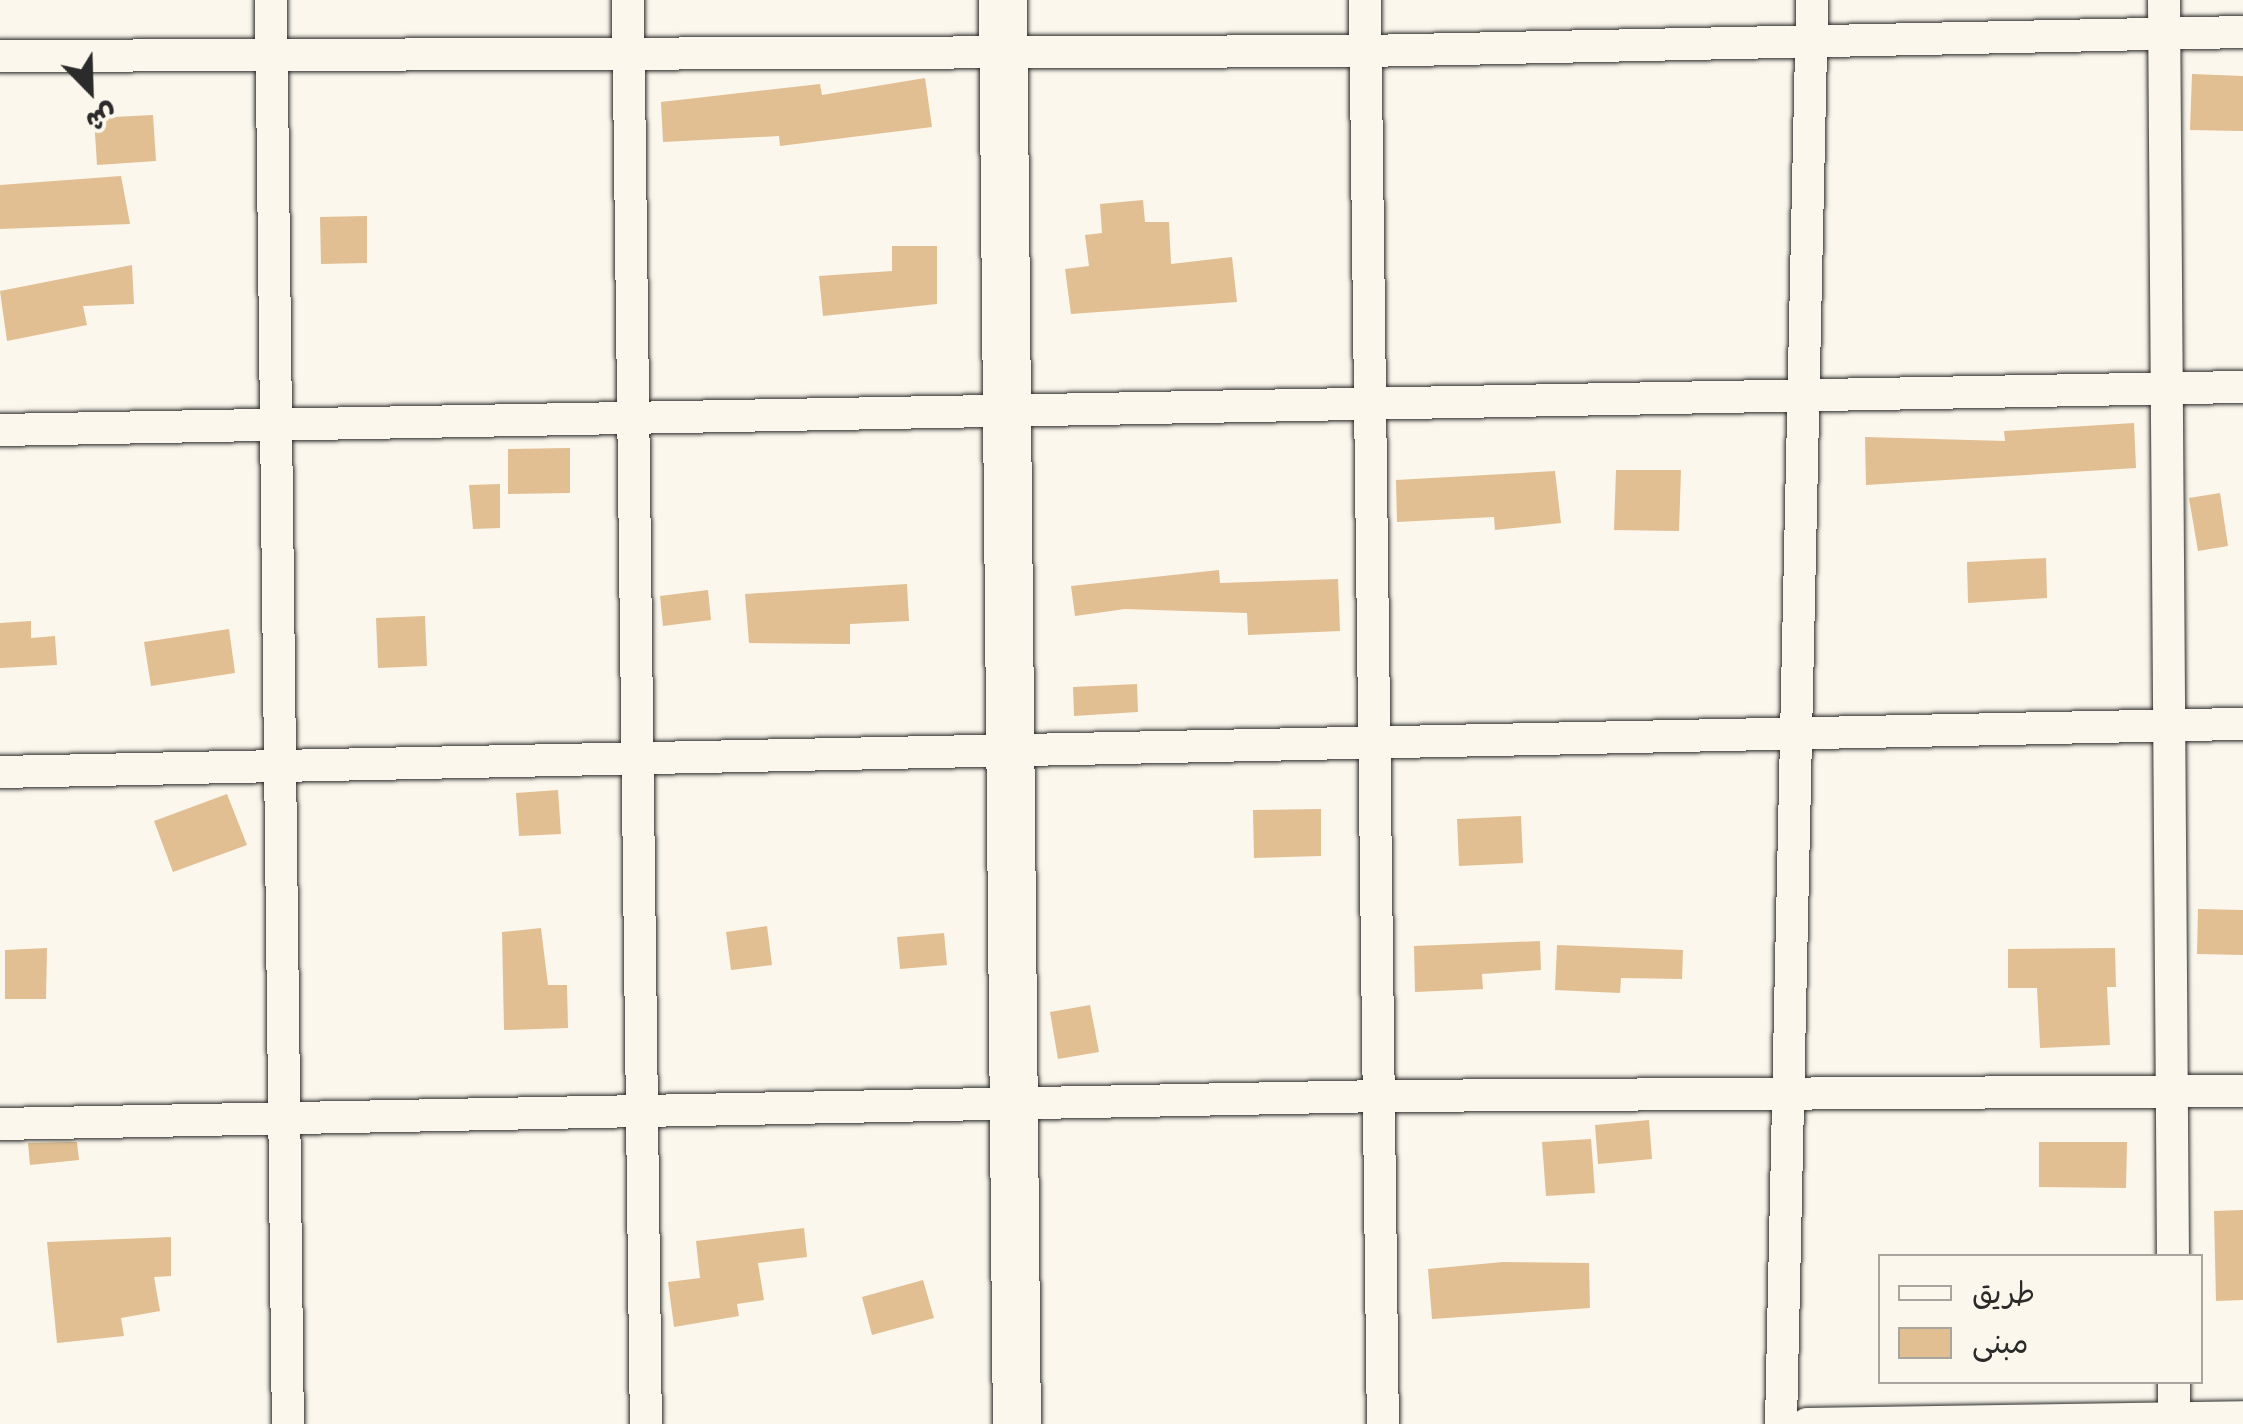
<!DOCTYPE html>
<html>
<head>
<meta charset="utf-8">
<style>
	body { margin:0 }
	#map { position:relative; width:2243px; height:1424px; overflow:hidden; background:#fbf7ec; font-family:Sriracha,"Playpen Sans Arabic",sans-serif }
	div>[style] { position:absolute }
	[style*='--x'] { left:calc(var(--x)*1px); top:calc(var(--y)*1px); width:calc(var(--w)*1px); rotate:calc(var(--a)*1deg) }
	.building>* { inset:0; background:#e1bf93 }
	.roads { filter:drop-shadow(0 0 2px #2b2b2b) drop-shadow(0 0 2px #2b2b2b) }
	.minor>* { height:32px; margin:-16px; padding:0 16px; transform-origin:16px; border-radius:16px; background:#fbf7ec }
	.secondary>* { height:48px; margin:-24px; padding:0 24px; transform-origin:24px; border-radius:24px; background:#fbf7ec }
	span { translate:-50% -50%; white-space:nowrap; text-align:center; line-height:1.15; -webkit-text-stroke:8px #fbf7ec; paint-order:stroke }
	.legend { position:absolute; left:1878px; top:1254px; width:325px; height:130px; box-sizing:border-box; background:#fbf7ec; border:2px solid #a8a59f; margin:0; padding:12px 18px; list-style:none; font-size:30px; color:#2b2b2b }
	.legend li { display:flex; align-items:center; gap:20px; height:50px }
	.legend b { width:50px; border:2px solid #a8a59f }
	.north { position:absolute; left:40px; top:40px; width:100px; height:100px; -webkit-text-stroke:8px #fbf7ec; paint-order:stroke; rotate:157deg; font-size:28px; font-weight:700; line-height:40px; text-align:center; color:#2b2b2b }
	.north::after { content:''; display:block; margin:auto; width:35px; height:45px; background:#2b2b2b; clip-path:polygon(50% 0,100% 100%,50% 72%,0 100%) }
</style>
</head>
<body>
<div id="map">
	<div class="building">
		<i style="clip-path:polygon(2192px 74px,2243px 76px,2243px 131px,2190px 130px)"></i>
		<i style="clip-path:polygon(925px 78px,932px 127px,780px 146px,779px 136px,663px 142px,661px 102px,820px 84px,822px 95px)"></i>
		<i style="clip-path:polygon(153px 115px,156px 161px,97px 165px,94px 118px)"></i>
		<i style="clip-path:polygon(121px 176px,130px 224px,0 229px,0 185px)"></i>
		<i style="clip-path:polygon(1143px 200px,1145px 222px,1169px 222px,1171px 264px,1232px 257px,1237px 302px,1071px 314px,1065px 269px,1089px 266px,1085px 235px,1102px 233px,1100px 204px)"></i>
		<i style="clip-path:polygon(367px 216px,367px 263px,321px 264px,320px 217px)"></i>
		<i style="clip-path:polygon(892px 246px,937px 246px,937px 304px,823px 316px,819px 276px,892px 271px)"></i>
		<i style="clip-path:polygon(132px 265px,134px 304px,83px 306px,87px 325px,7px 341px,0 291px)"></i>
		<i style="clip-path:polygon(2134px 423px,2136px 468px,1866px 485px,1865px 437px,2005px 441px,2004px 431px)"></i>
		<i style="clip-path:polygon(570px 448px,570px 493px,508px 494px,508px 449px)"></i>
		<i style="clip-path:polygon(1616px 470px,1681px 470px,1679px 531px,1614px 530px)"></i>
		<i style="clip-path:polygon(1555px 471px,1561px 523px,1495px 530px,1494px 517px,1397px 522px,1396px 480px)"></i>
		<i style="clip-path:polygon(500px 484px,500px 528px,473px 529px,469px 485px)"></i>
		<i style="clip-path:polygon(2220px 493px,2228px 546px,2198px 551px,2189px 498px)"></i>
		<i style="clip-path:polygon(2046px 558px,2047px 598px,1968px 603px,1967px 562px)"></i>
		<i style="clip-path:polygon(1219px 570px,1220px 583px,1338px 579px,1340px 631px,1248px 635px,1247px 613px,1125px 609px,1075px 616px,1071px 586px)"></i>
		<i style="clip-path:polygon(907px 584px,909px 621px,850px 624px,850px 644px,749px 643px,745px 594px)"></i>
		<i style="clip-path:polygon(708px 590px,711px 620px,663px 626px,660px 596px)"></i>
		<i style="clip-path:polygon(425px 616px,427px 666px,378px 668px,376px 618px)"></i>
		<i style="clip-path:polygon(31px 621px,31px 638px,55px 636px,57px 665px,0 668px,0 623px)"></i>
		<i style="clip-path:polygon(229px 629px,235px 673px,151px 686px,144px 642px)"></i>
		<i style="clip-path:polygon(1137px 684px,1138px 712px,1074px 716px,1073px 687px)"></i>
		<i style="clip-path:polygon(558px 790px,561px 834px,519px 836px,516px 793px)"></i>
		<i style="clip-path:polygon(227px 794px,247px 845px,173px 872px,154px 821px)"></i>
		<i style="clip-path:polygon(1321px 809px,1321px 856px,1254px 858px,1253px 810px)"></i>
		<i style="clip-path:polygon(1521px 816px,1523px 863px,1459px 866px,1457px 819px)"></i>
		<i style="clip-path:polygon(2198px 909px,2243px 910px,2243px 955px,2197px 954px)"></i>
		<i style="clip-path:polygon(767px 926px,772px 965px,731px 970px,726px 932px)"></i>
		<i style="clip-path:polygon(541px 928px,548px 985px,567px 985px,568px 1028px,504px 1030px,502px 932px)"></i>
		<i style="clip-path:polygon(944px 933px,947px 965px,900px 969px,897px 937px)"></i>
		<i style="clip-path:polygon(1540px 941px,1541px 970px,1482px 974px,1483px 989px,1415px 992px,1414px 946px)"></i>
		<i style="clip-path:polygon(1557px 945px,1683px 950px,1682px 979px,1621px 978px,1620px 993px,1555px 990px)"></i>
		<i style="clip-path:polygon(47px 948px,46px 999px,5px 999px,5px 950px)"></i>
		<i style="clip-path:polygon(2115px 948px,2116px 987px,2107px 987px,2110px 1045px,2040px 1048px,2037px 988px,2008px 988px,2008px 949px)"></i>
		<i style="clip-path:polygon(1090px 1005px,1099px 1052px,1058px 1059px,1050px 1012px)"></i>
		<i style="clip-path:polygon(1649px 1120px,1652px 1159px,1598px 1164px,1595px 1125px)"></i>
		<i style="clip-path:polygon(1591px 1139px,1595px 1193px,1546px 1196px,1542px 1142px)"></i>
		<i style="clip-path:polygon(77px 1142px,79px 1160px,30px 1165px,28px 1143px)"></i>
		<i style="clip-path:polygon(2039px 1142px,2127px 1142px,2126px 1188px,2039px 1187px)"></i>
		<i style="clip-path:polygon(2243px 1210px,2243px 1300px,2216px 1301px,2214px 1211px)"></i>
		<i style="clip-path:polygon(804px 1228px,807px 1257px,758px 1263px,764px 1300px,737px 1304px,739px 1316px,674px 1327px,668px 1282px,700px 1278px,696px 1241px)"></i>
		<i style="clip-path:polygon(171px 1237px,171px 1276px,154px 1277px,160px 1311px,121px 1318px,124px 1336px,57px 1343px,47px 1242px)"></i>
		<i style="clip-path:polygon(1503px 1262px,1589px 1263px,1590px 1308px,1432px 1319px,1428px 1269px)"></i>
		<i style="clip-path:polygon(923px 1280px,934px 1318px,872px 1335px,862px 1297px)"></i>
	</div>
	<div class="roads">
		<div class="minor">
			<i style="--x:271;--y:0;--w:1424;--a:89.32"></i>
			<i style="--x:628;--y:0;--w:1424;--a:89.28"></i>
			<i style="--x:1365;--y:0;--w:1424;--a:89.28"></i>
			<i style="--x:2164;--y:0;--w:1256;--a:89.59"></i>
			<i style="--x:0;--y:56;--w:1365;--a:-0.21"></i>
			<i style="--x:1365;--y:51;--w:878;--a:-1.24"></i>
			<i style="--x:0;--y:430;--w:2243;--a:-1.1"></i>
			<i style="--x:0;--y:772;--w:2244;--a:-1.23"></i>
			<i style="--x:0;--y:1124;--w:1379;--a:-1.16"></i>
			<i style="--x:1379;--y:1096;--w:864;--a:-0.33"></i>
			<i style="--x:2174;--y:1382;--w:42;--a:90"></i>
			<i style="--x:1781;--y:1424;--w:1424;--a:-88.75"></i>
			<i style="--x:1807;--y:1424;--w:436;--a:-0.9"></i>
		</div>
		<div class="secondary">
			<i style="--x:1003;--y:0;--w:1424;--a:89.44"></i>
		</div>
	</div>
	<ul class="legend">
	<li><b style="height:12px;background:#fbf7ec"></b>طريق</li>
	<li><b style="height:28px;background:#e1bf93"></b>مبنى</li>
	</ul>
	<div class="north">ش</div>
</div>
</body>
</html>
